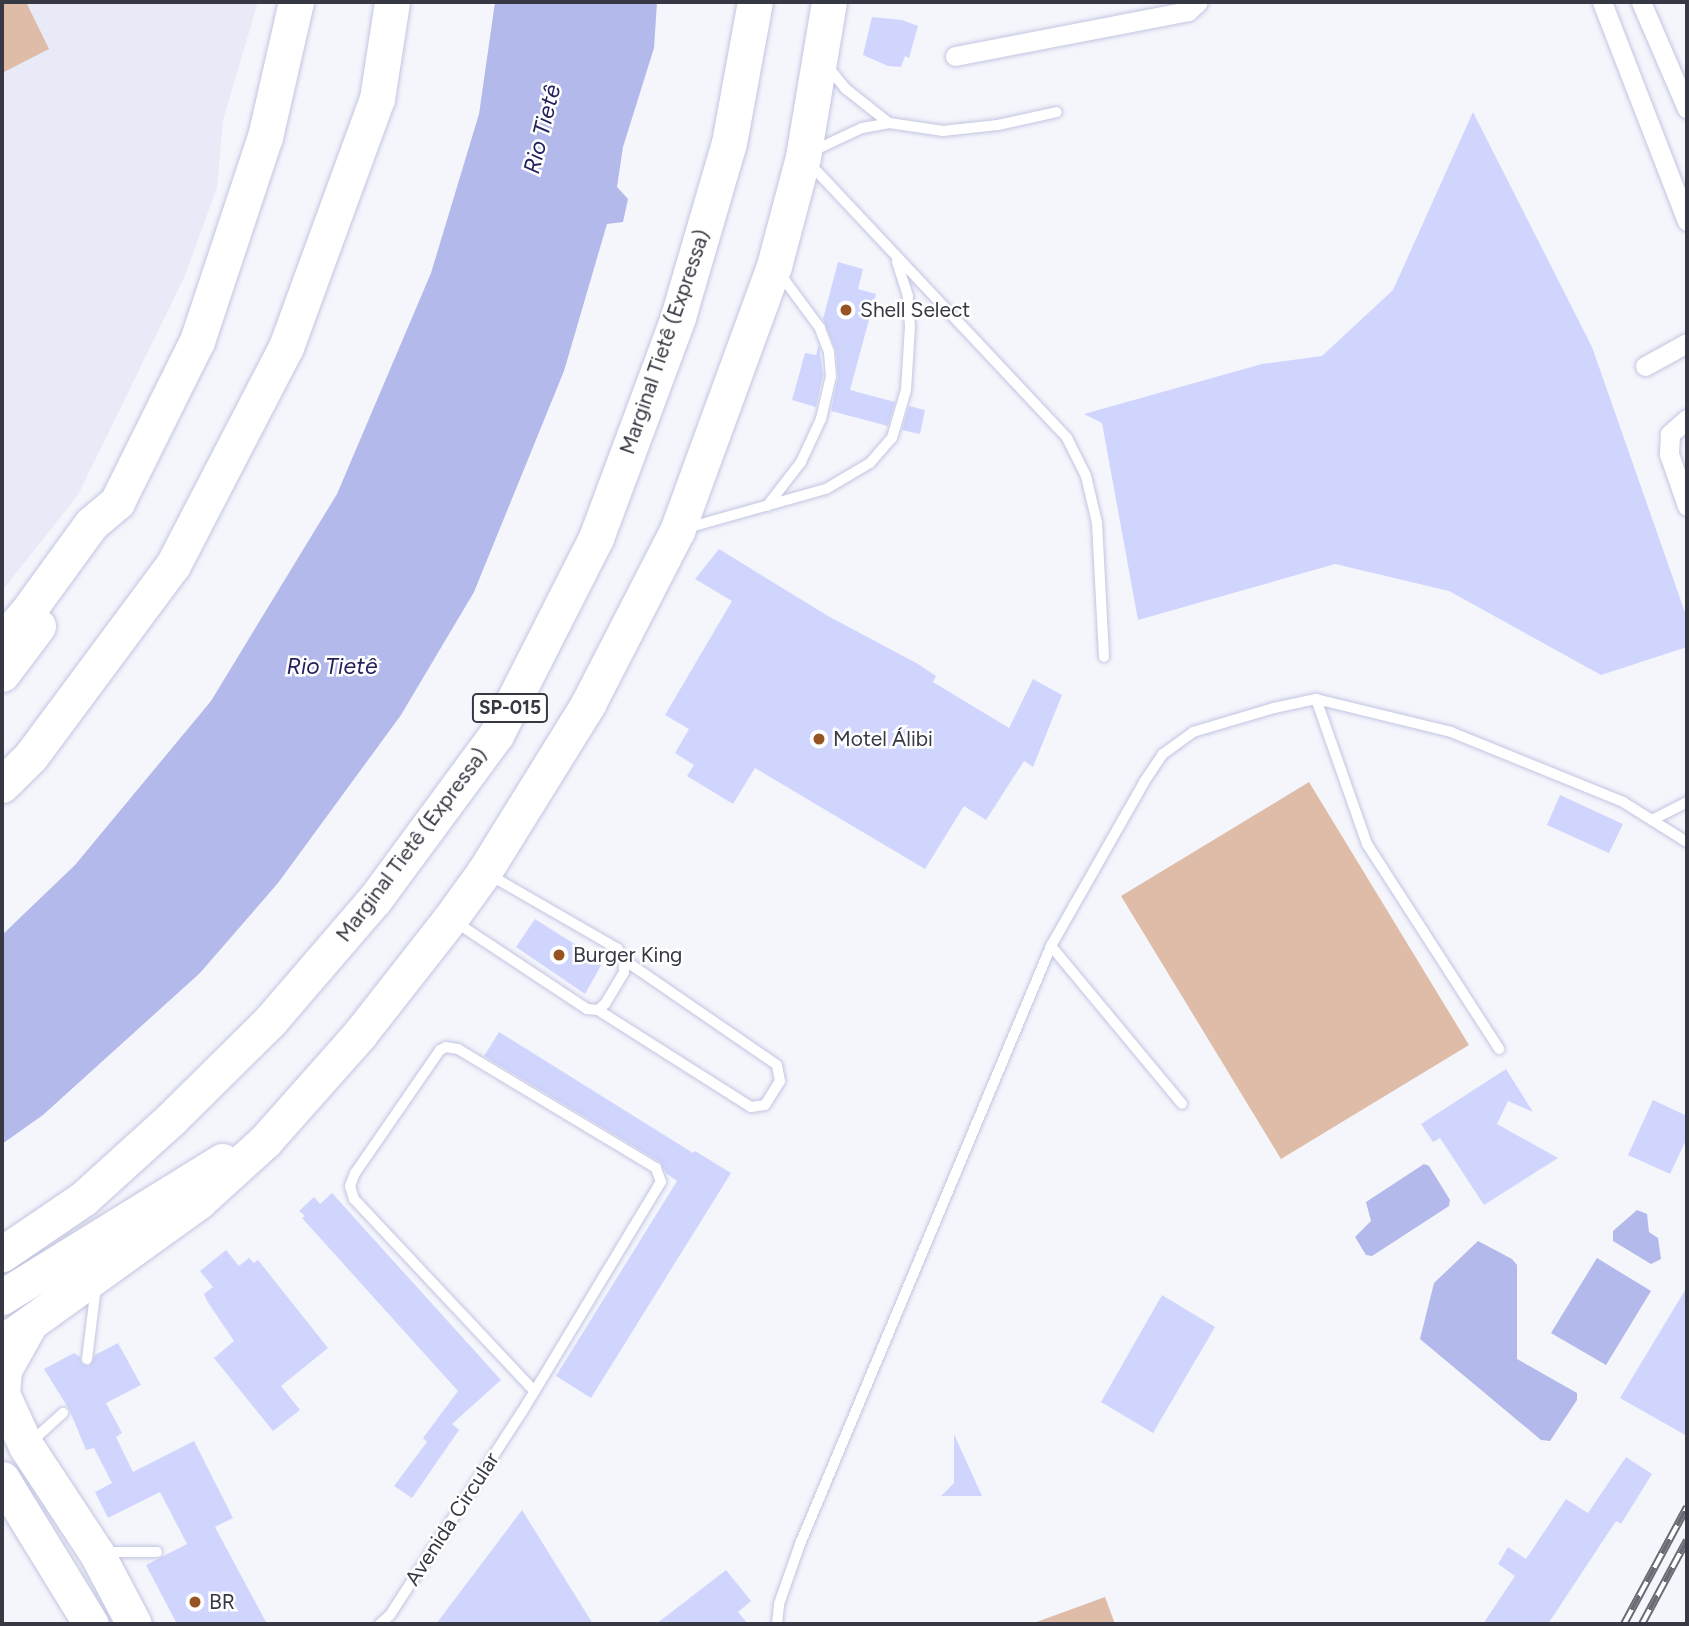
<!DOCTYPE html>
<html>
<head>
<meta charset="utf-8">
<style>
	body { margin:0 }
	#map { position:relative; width:1689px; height:1626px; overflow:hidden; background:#f5f6fc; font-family:Figtree,sans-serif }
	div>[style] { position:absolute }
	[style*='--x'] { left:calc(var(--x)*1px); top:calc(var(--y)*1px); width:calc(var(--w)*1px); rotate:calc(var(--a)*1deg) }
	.built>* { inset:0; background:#e8eaf8 }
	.green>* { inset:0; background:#debca7 }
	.water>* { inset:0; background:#b3b9ea }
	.building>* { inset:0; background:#d0d5fe }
	.roads { filter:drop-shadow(0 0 2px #c2c5e1) drop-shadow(0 0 2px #c2c5e1) }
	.lane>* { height:10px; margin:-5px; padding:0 5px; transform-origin:5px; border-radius:5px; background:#fff }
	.street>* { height:19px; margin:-9.5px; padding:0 9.5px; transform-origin:9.5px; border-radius:9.5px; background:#fff }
	.highway>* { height:35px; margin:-17.5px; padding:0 17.5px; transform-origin:17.5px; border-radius:17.5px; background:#fff }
	.rail>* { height:8px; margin-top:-4px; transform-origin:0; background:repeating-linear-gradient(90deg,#fff 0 16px,#6a6c75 0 32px); box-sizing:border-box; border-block:2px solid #6a6c75 }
	.dots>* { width:19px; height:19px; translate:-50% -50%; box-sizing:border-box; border:4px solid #fff; border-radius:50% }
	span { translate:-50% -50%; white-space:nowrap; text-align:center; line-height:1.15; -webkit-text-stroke:5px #fff; paint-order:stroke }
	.shield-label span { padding:2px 5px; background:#fff; border:2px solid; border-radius:5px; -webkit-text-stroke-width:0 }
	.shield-label { font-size:19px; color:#363843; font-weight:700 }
	.poi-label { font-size:21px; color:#363843 }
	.left { translate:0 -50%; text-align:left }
	.street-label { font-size:21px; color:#363843 }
	.water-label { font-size:23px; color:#23225c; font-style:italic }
	.frame { position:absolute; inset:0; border:4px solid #363843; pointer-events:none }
</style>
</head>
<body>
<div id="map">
	<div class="built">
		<i style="clip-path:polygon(2px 2px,258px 2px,223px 120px,217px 188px,184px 278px,78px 495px,2px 591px)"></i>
	</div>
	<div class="green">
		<i style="clip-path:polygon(2px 2px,26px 2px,49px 49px,2px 73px)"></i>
		<i style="clip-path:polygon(1309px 782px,1469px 1045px,1281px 1159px,1121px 896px)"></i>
		<i style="clip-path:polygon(1105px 1597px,1115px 1624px,1031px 1624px)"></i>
	</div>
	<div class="water">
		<i style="clip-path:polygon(495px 2px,657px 2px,654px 48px,623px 147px,617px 187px,628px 199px,623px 222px,607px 224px,564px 371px,474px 592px,401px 715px,278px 883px,200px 973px,43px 1115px,2px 1144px,2px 935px,75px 865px,211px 701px,337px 494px,431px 273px,479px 114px)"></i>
		<i style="clip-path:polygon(1424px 1164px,1429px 1166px,1450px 1200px,1449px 1206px,1372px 1256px,1366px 1255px,1355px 1237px,1371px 1221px,1366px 1202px)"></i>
		<i style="clip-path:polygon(1637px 1210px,1647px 1214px,1649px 1232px,1658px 1238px,1661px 1259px,1651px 1264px,1613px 1241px,1613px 1231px)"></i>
		<i style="clip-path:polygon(1478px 1241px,1512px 1259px,1517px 1265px,1517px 1359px,1577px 1393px,1577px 1400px,1550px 1441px,1541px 1440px,1420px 1339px,1434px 1283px)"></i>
		<i style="clip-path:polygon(1597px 1258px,1651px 1291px,1606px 1365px,1551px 1333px)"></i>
	</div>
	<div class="building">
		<i style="clip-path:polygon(872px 17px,902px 20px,918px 26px,909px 58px,905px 56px,901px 67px,888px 66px,863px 55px)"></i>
		<i style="clip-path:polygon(1473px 112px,1592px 347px,1687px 618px,1687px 647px,1601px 675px,1449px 591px,1335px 564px,1138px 620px,1102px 423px,1084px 414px,1262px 364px,1322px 356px,1393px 290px)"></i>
		<i style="clip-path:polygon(838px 262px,863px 269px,858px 289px,876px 294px,850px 390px,895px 402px,888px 426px,831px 411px,838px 377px,836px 351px,823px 319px)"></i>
		<i style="clip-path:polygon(819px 345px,823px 375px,816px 407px,792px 400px,805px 353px,816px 355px)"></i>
		<i style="clip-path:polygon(909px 406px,925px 410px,920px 434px,902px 430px)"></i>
		<i style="clip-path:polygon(719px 549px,828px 616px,918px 664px,936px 676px,933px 682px,1009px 728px,1033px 679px,1062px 695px,1033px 767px,1024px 761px,986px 820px,964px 806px,925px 869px,755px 768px,733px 804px,687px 776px,694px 765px,675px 753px,689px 729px,665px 715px,732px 601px,695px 579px)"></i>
		<i style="clip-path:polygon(1560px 795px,1623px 824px,1609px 853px,1547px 825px)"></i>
		<i style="clip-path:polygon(535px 919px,603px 962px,585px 994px,516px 947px)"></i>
		<i style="clip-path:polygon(499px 1032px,693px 1153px,695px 1151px,731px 1173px,591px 1398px,556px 1376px,677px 1181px,666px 1173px,660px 1162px,484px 1056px)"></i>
		<i style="clip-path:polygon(1506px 1069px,1533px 1112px,1508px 1101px,1497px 1124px,1558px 1158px,1484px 1205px,1440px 1138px,1433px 1142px,1421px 1124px)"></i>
		<i style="clip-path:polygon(1653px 1100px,1687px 1116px,1687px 1138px,1670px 1174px,1628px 1155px)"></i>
		<i style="clip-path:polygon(332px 1193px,501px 1380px,452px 1424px,459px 1430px,412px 1498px,394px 1486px,427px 1442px,423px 1438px,458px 1391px,302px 1218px,305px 1216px,299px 1211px,314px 1197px,320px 1204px)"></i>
		<i style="clip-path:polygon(226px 1250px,239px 1266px,249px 1258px,254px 1263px,258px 1260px,328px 1348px,281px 1386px,300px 1410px,273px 1431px,214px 1358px,234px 1341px,207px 1301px,204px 1294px,213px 1287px,200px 1271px)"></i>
		<i style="clip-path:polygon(1687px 1287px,1687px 1436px,1620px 1398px)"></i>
		<i style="clip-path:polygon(1162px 1295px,1215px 1327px,1153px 1433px,1101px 1402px)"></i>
		<i style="clip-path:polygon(118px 1343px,141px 1385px,106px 1403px,122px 1433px,116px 1437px,133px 1472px,194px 1441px,233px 1518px,215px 1527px,267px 1624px,177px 1624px,146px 1565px,187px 1544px,160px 1492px,108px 1518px,95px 1492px,112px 1483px,94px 1448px,86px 1450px,69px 1409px,44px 1369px,74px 1353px,80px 1357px,82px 1364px,89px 1366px,95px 1355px)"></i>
		<i style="clip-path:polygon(954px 1434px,982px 1496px,941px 1496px,954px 1483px)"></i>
		<i style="clip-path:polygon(1626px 1457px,1652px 1474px,1621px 1524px,1616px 1521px,1548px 1624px,1483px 1624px,1515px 1576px,1498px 1564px,1508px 1547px,1526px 1559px,1566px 1499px,1588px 1513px)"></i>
		<i style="clip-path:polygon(522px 1510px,593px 1624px,436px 1624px)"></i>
		<i style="clip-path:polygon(726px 1570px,751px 1601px,738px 1612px,748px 1624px,656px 1624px)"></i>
	</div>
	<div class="roads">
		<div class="lane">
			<i style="--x:828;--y:67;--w:28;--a:51"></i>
			<i style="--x:846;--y:89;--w:55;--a:38.3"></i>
			<i style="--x:813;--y:151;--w:54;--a:-25.1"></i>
			<i style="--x:862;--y:128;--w:27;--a:-10"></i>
			<i style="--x:889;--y:123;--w:55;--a:8.4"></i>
			<i style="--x:943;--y:131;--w:55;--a:-6.2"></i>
			<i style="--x:998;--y:125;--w:60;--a:-12.4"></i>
			<i style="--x:810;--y:164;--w:376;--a:46.8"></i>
			<i style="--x:1067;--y:438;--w:42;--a:63.4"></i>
			<i style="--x:1086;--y:476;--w:48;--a:76.8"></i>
			<i style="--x:1097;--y:523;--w:134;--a:87"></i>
			<i style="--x:767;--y:506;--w:56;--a:-52.3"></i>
			<i style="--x:801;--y:462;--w:47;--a:-65.1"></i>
			<i style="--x:821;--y:419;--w:44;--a:-76.9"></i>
			<i style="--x:831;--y:376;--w:24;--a:-95"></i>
			<i style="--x:829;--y:352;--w:26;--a:-111"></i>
			<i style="--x:820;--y:328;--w:67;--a:-126.5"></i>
			<i style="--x:687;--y:528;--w:144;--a:-15.7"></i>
			<i style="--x:826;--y:489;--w:51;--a:-30.6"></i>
			<i style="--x:870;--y:463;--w:33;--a:-49"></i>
			<i style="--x:892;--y:438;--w:50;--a:-73.7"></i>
			<i style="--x:906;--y:390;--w:63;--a:-86.4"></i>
			<i style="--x:910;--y:327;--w:31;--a:-94"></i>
			<i style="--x:908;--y:296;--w:36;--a:-108"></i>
			<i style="--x:1316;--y:699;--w:154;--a:70.6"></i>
			<i style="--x:1367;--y:844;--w:244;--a:57.2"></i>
			<i style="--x:1652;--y:820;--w:39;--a:-27"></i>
			<i style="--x:454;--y:921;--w:159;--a:33.5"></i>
			<i style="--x:587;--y:1009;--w:11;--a:5"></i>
			<i style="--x:598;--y:1010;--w:9;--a:-41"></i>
			<i style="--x:605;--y:1004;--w:37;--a:-59"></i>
			<i style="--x:624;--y:972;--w:12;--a:-90"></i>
			<i style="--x:624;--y:960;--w:13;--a:-119"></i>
			<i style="--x:618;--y:949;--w:150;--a:-150"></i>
			<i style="--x:1051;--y:946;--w:205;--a:50.3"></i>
			<i style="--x:598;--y:1010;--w:181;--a:32.4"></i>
			<i style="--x:751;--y:1107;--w:14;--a:-8"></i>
			<i style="--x:765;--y:1105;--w:28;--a:-58"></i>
			<i style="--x:780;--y:1081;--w:16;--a:-101"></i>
			<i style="--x:777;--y:1065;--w:186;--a:-145.5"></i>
			<i style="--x:87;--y:1359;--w:73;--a:-82.9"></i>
			<i style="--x:32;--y:1441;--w:42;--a:-42.1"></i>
			<i style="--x:103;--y:1552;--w:54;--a:0"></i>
			<i style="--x:380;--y:1624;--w:13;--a:-42"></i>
			<i style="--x:390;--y:1615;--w:242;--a:-57"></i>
			<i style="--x:522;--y:1412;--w:269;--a:-58.9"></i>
			<i style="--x:661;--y:1182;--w:15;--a:-110"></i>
			<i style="--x:656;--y:1168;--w:231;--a:-149"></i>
			<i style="--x:458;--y:1049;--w:12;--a:-171"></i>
			<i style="--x:446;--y:1047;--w:7;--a:153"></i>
			<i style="--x:440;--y:1050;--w:150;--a:124.6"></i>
			<i style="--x:355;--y:1173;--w:14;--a:111"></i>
			<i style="--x:350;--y:1186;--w:14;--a:73"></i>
			<i style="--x:354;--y:1199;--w:263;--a:46.8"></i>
			<i style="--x:777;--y:1624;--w:20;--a:-84"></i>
			<i style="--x:779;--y:1604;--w:64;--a:-70.7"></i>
			<i style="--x:800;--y:1544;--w:649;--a:-67.23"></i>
			<i style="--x:1051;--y:946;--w:189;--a:-60.4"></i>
			<i style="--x:1144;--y:782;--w:34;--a:-56"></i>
			<i style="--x:1163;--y:754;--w:37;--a:-36"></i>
			<i style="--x:1193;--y:732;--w:84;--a:-16.5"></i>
			<i style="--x:1274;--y:708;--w:43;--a:-12.1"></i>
			<i style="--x:1316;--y:699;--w:139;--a:13.7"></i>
			<i style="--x:1451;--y:732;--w:186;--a:22.1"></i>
			<i style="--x:1623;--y:802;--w:75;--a:32"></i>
		</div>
		<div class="street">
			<i style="--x:1602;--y:2;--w:235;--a:68.8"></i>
			<i style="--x:1641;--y:2;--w:116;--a:66.7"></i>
			<i style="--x:955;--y:56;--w:237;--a:-10.9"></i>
			<i style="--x:1188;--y:11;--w:13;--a:-42"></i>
			<i style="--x:1645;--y:366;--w:48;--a:-28.7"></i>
			<i style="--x:1687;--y:419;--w:23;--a:139"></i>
			<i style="--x:1670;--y:434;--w:20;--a:93"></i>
			<i style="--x:1669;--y:454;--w:55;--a:70.9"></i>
		</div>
		<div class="highway">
			<i style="--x:2;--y:641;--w:35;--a:-49"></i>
			<i style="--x:25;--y:615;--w:112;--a:-54"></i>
			<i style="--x:91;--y:524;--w:34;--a:-40"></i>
			<i style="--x:117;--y:502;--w:180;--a:-63.6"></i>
			<i style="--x:197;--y:341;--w:215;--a:-71.6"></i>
			<i style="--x:265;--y:137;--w:139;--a:-77.1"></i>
			<i style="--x:2;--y:674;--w:60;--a:-53.1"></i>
			<i style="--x:2;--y:785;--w:41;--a:-45"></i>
			<i style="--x:31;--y:756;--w:238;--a:-53.4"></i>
			<i style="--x:173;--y:565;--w:246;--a:-62.6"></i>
			<i style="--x:286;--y:347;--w:264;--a:-69.9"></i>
			<i style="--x:377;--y:99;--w:98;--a:-81.2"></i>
			<i style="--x:2;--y:1254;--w:99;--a:-34.3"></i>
			<i style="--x:84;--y:1198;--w:116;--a:-42.2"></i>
			<i style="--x:170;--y:1120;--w:141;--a:-44.7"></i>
			<i style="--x:270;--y:1021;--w:161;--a:-49.3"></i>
			<i style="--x:375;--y:899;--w:204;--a:-53.6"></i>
			<i style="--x:496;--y:735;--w:221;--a:-63.1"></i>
			<i style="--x:596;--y:538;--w:236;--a:-69.6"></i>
			<i style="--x:678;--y:317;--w:181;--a:-73.7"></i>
			<i style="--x:729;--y:143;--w:143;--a:-79.6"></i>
			<i style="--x:2;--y:1297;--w:259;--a:-31.7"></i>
			<i style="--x:28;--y:1327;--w:49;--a:119.2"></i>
			<i style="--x:4;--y:1370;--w:24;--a:95"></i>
			<i style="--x:2;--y:1394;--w:57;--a:65.2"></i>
			<i style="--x:26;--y:1446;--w:127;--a:56.6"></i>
			<i style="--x:96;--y:1552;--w:81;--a:62.2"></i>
			<i style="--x:2;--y:1343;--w:241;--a:-35.7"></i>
			<i style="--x:198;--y:1202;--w:91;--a:-42.3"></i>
			<i style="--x:265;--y:1141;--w:142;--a:-48.4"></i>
			<i style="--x:359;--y:1035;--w:147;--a:-51.9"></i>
			<i style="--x:450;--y:919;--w:58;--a:-54.1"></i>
			<i style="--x:484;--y:872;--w:198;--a:-58.2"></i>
			<i style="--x:588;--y:704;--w:195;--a:-62.8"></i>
			<i style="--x:677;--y:531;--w:282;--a:-69.9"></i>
			<i style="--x:774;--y:266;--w:113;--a:-75.1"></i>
			<i style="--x:803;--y:157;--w:157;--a:-80.5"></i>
			<i style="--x:2;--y:1479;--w:170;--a:58.5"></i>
		</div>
	</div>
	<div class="rail">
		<i style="--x:1624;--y:1624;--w:133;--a:-61.7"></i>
		<i style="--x:1642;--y:1624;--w:95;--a:-61.8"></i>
	</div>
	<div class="dots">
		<i style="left:846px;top:310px;background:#975324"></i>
		<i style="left:819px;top:739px;background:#975324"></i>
		<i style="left:559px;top:955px;background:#975324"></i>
		<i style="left:195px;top:1602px;background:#975324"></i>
	</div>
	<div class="shield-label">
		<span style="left:510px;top:708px">SP-015</span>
	</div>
	<div class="poi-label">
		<span class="left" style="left:860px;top:310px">Shell Select</span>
		<span class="left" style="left:833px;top:739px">Motel Álibi</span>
		<span class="left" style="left:573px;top:955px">Burger King</span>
		<span class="left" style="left:209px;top:1602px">BR</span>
	</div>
	<div class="street-label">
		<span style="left:665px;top:342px;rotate:-71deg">Marginal Tietê (Expressa)</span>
		<span style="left:412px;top:845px;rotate:-53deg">Marginal Tietê (Expressa)</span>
		<span style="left:452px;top:1519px;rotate:-57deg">Avenida Circular</span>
	</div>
	<div class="water-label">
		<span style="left:542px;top:129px;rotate:-76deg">Rio Tietê</span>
		<span style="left:332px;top:666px">Rio Tietê</span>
	</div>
	<div class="frame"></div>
</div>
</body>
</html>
